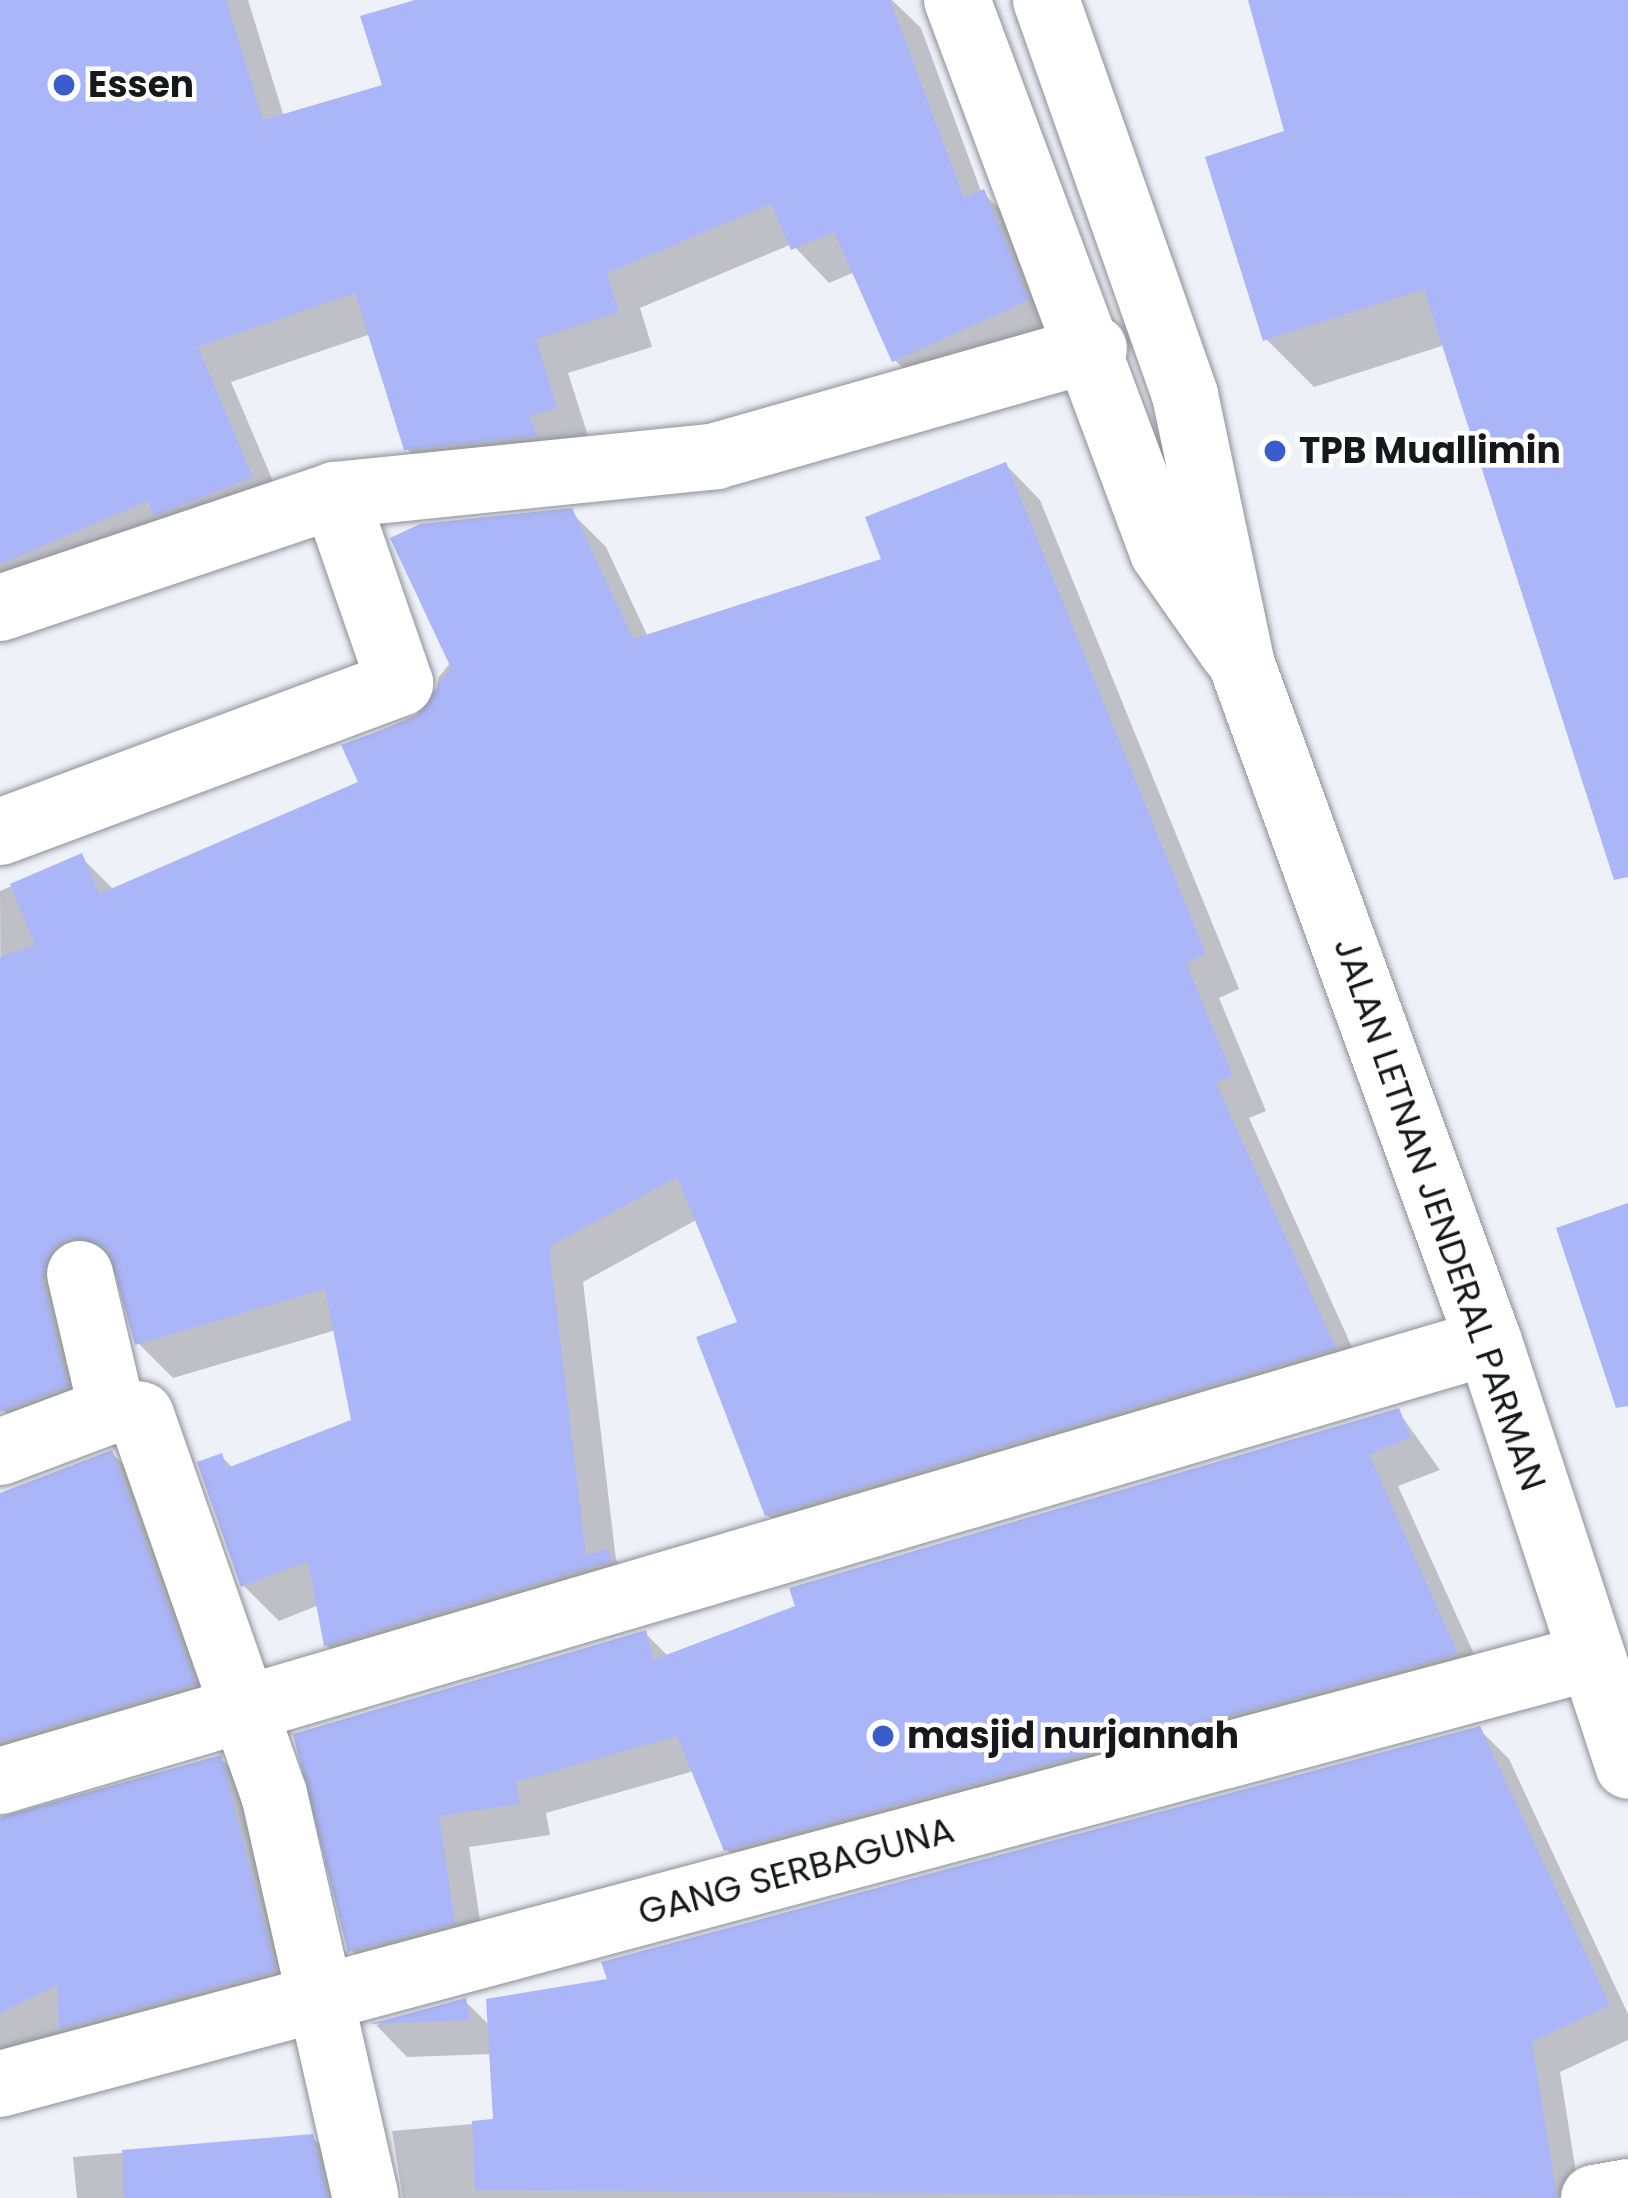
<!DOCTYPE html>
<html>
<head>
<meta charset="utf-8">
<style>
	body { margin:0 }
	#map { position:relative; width:1628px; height:2198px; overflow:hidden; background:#eff1f9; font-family:Poppins,sans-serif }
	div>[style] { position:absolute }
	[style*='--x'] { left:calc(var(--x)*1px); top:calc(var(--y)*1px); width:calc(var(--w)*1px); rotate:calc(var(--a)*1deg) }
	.shadow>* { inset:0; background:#0003 }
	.building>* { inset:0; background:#aab6f7 }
	.roads { filter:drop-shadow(0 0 3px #8e9097) drop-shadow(0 0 3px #8e9097) }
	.minor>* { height:66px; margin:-33px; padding:0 33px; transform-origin:33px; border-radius:33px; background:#fff }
	.dots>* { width:33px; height:33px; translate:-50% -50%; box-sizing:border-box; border:6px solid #fefefe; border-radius:50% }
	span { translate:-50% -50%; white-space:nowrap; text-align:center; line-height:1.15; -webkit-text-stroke:9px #fefefe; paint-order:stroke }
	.poi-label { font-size:36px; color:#17181b; font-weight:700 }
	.left { translate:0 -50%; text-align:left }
	.street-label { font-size:36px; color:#17181b }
</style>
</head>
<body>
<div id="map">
	<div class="shadow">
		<i style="clip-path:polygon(0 0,248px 0,284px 117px,385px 87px,425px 0,892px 0,921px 28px,981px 191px,1018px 227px,1062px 336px,929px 395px,895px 360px,855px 272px,829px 283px,792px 244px,640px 308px,652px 347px,568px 373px,590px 442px,442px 484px,407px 449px,371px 334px,231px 382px,286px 512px,0 613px)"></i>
		<i style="clip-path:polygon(1251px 0,1628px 0,1628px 873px,1445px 345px,1314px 387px,1266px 339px,1287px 133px)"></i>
		<i style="clip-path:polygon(1006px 465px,1040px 500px,1239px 989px,1219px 998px,1266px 1111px,1249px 1118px,1368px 1383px,802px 1550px,767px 1515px,741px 1324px,698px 1219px,583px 1282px,616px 1560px,642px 1587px,361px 1680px,326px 1645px,319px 1605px,279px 1621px,244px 1586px,222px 1457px,234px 1469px,354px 1422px,336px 1330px,173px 1378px,138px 1343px,118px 1275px,107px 1271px,101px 1421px,38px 1445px,3px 1410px,0 891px,81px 857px,115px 891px,362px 783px,345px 746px,432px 708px,439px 677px,571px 512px,606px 547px,648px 637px,885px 560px)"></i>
		<i style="clip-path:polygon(1398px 1411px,1440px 1470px,1398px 1486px,1488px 1685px,758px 1881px,726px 1849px,694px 1771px,546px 1813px,550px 1835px,469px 1847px,485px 1954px,383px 1982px,351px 1950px,296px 1736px,645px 1633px,669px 1657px)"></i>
		<i style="clip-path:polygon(112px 1453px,141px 1483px,224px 1714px,0 1794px,0 1498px)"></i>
		<i style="clip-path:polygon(1479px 1729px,1509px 1759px,1628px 2014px,1628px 2040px,1560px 2072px,1580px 2198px,403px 2198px,392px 2131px,496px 2122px,492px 2054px,407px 2057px,376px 2025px,465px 2001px,490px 2026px)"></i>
		<i style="clip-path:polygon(220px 1758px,250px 1788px,304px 2001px,0 2065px,0 1820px)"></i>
		<i style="clip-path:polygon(312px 2137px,342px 2167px,351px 2198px,77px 2198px,73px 2157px)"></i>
	</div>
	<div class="building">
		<i style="clip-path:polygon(0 0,226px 0,263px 120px,382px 85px,360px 16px,415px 0,890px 0,964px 198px,984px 189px,1029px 300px,892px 362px,834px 232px,791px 250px,771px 204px,607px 273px,619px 312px,536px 339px,557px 408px,529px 416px,538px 436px,404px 450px,355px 293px,198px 347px,253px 477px,154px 516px,148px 501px,0 564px)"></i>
		<i style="clip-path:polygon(1248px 0,1628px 0,1628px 877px,1614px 880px,1424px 289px,1263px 341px,1205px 157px,1284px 131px)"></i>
		<i style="clip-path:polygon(1006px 462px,1206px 954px,1186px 963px,1233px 1076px,1216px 1083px,1336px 1348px,765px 1516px,696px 1337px,737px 1322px,677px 1177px,549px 1247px,586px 1555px,608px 1549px,612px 1561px,324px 1646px,308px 1561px,241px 1587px,197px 1462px,222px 1453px,227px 1468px,351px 1420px,325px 1289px,135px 1345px,108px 1249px,70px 1238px,54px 1248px,43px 1281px,68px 1386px,0 1412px,0 957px,35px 945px,10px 884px,82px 853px,99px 894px,358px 782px,341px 745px,414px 718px,451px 668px,390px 538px,420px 524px,572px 508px,633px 639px,881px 559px,865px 517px)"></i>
		<i style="clip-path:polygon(1628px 1203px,1628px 1406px,1616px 1408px,1556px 1228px)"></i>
		<i style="clip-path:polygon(1399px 1408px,1411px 1438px,1369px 1454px,1458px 1654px,724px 1851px,677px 1736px,516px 1782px,520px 1804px,439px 1816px,455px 1923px,348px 1952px,293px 1734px,646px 1630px,653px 1660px,795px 1606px,789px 1588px)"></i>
		<i style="clip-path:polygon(112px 1450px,196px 1684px,0 1742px,0 1493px)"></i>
		<i style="clip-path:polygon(1480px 1726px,1610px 2005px,1532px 2042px,1557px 2198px,475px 2190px,472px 2121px,493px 2119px,486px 1999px,607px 1979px,601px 1962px)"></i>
		<i style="clip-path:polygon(221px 1755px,276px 1971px,59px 2029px,57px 1985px,0 2013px,0 1817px)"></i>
		<i style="clip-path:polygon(466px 1998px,470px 2020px,370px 2024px)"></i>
		<i style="clip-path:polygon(313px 2134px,328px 2198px,124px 2198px,122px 2150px)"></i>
	</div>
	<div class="roads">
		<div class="minor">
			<i style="--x:957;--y:0;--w:589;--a:69.54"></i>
			<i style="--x:1163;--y:552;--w:122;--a:55"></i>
			<i style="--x:1046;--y:0;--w:419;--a:70.6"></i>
			<i style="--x:1185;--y:395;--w:276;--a:78.1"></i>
			<i style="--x:1242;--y:665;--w:721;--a:69.96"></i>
			<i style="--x:1489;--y:1342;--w:446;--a:71.8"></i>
			<i style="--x:0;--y:608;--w:354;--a:-18.6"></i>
			<i style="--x:335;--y:495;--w:383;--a:-5.8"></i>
			<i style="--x:716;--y:456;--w:393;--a:-15.9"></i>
			<i style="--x:0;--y:832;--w:427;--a:-20.4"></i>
			<i style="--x:400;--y:683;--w:199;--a:-109.1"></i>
			<i style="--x:80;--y:1274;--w:140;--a:76.8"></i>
			<i style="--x:0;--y:1452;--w:120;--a:-20.6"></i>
			<i style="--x:112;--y:1410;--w:29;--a:10"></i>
			<i style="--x:141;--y:1415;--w:402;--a:70.7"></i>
			<i style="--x:274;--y:1794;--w:414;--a:77.2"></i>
			<i style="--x:0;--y:1781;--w:1552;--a:-16.43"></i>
			<i style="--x:0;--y:2084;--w:1648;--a:-15.01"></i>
			<i style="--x:1594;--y:2198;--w:35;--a:-10"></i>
		</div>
	</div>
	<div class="dots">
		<i style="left:64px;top:85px;background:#3a5ccd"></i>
		<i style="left:1275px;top:451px;background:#3a5ccd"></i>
		<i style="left:883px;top:1736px;background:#3a5ccd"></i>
	</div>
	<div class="poi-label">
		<span class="left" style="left:88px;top:85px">Essen</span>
		<span class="left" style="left:1299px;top:451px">TPB Muallimin</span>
		<span class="left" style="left:907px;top:1736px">masjid nurjannah</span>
	</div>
	<div class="street-label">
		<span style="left:1440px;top:1214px;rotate:71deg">JALAN LETNAN JENDERAL PARMAN</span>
		<span style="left:796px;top:1871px;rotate:-15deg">GANG SERBAGUNA</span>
	</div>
</div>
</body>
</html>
